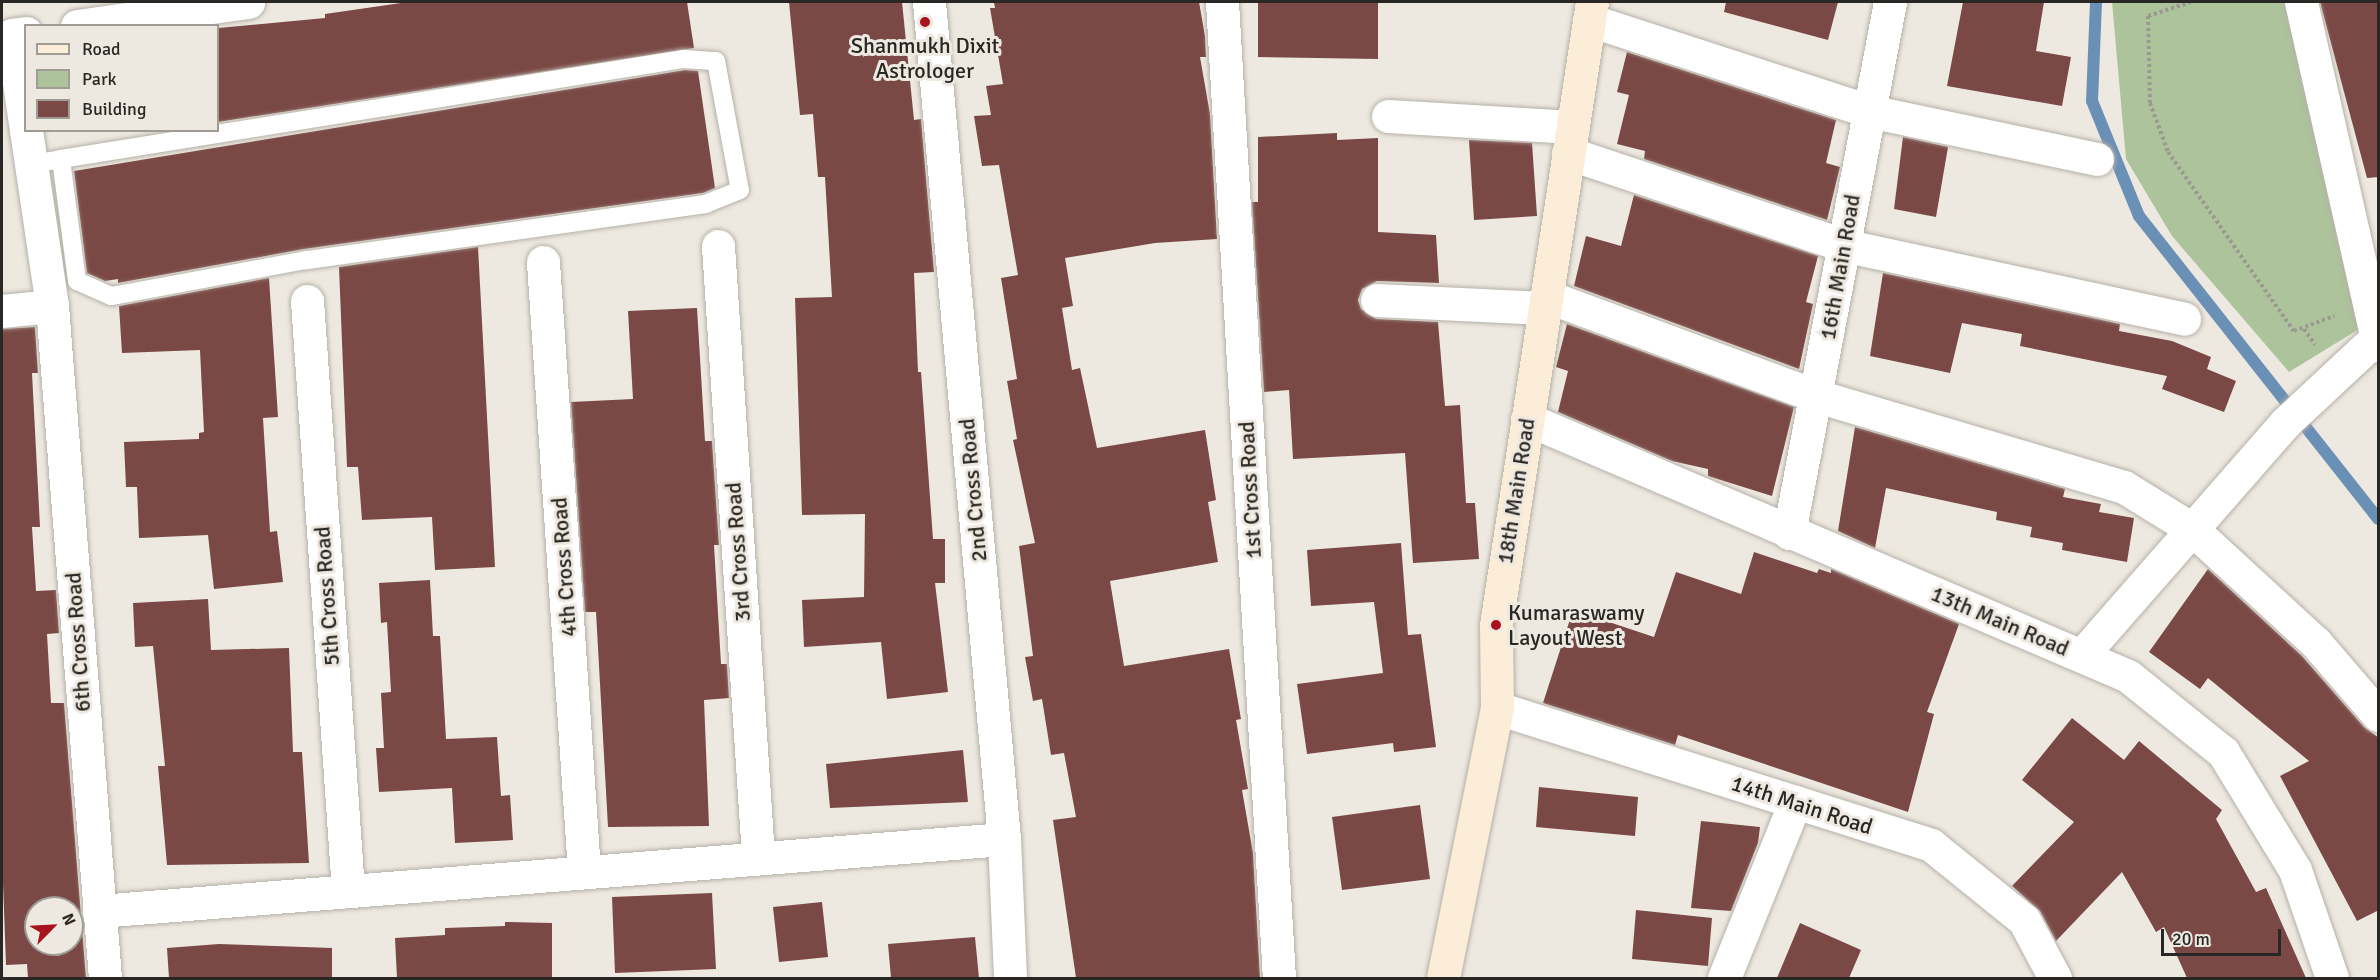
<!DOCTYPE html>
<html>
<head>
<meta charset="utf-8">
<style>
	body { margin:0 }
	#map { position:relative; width:2380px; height:980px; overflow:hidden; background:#eee9e0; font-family:Signika,sans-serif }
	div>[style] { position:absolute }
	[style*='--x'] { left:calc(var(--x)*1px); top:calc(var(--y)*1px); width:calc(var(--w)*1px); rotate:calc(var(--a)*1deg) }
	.green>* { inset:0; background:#adc39b }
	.stream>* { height:12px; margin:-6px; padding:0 6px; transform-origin:6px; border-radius:6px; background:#6b90b5 }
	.building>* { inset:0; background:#7a4845 }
	.path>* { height:4px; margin-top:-2px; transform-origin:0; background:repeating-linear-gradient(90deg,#9b9791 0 3px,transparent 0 6px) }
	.roads { filter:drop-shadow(0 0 2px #b5b1a8) drop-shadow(0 0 2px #b5b1a8) }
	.lane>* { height:18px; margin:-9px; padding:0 9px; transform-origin:9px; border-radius:9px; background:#fff }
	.street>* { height:33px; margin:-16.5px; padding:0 16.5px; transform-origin:16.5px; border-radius:16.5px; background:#fff }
	.secondary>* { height:33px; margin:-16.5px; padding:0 16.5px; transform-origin:16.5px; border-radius:16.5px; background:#fbedd7 }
	.dots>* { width:16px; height:16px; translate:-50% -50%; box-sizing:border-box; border:3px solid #eee9e0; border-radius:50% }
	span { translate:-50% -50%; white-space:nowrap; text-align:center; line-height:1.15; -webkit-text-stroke:6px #eee9e0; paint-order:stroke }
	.poi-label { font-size:22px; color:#292724 }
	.left { translate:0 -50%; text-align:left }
	.street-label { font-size:22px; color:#292724 }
	.frame { position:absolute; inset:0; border:3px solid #292724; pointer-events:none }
	.legend { position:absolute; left:24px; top:24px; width:195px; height:108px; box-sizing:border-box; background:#eee9e0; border:2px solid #9f9b95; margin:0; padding:8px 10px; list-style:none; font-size:18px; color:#292724 }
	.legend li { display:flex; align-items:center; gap:12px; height:30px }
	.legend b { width:30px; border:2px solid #9f9b95 }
	.north { position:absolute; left:24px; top:896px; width:60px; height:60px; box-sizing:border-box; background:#eee9e0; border:2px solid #9f9b95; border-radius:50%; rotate:66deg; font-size:16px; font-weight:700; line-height:24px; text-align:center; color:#292724 }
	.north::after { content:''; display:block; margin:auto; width:21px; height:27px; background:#a8121c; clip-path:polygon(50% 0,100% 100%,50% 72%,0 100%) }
	.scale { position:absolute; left:2161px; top:929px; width:120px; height:27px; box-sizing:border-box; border:3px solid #292724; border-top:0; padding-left:8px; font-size:18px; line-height:21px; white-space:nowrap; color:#292724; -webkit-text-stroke:4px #eee9e0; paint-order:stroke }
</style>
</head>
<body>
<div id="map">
	<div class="green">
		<i style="clip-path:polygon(2112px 2px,2290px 2px,2364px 326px,2289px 372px,2172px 236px,2126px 159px)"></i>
	</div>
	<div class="stream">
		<i style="--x:2096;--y:2;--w:99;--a:92.3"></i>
		<i style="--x:2092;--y:101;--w:124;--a:67.8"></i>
		<i style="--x:2139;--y:216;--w:386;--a:51.7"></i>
	</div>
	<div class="building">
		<i style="clip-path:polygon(408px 2px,687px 2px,694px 48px,218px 122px,218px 28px,325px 18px,325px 14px)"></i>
		<i style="clip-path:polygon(789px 2px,902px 2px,914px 120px,921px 119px,934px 272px,914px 273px,918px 372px,921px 372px,933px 539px,945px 539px,945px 583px,935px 583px,948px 692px,887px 699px,881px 642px,804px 647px,802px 600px,864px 597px,865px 514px,802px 515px,795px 298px,832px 297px,825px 177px,818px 177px,813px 114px,800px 115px)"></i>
		<i style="clip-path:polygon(994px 2px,1199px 2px,1205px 36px,1206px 57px,1200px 57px,1210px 114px,1217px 239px,1155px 243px,1065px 258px,1073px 306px,1062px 308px,1072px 370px,1080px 368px,1097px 448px,1205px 430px,1216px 500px,1208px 502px,1218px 562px,1110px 581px,1124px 666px,1229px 649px,1241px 719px,1236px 720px,1248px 789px,1242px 790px,1253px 853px,1260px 978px,1076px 978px,1053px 820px,1076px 817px,1064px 753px,1051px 755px,1042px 699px,1033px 701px,1025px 657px,1033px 656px,1019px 546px,1035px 543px,1013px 440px,1017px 439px,1007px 381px,1017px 379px,1001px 278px,1018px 275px,999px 165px,982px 166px,974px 116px,991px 115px,986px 86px,1003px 84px,990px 8px,995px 8px)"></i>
		<i style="clip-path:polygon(1258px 2px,1378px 2px,1378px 59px,1258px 57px)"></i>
		<i style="clip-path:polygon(1726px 2px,1838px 2px,1828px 40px,1724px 12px)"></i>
		<i style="clip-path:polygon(1963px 2px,2044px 2px,2036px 51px,2071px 57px,2062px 106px,1947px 86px)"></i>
		<i style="clip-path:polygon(2320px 2px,2379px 2px,2379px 177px,2367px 178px)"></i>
		<i style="clip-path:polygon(1627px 52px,1836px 120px,1826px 163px,1840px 167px,1827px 220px,1644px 159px,1645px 151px,1617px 144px,1629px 95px,1617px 92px)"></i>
		<i style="clip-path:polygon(685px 70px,698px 71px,715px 188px,703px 193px,304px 249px,118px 283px,118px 279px,105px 281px,87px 273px,74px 171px)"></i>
		<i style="clip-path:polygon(1337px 133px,1337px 140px,1378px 138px,1378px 232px,1436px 235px,1439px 283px,1377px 281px,1362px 289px,1358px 300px,1361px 309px,1376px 319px,1438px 322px,1445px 406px,1460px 405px,1466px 503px,1475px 503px,1479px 559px,1413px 563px,1405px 453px,1293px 459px,1289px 390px,1264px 392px,1252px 202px,1258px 202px,1258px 137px)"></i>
		<i style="clip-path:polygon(1903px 137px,1948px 147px,1936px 217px,1894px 209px)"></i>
		<i style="clip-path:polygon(1469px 140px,1532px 143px,1537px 216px,1474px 220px)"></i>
		<i style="clip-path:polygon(1634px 195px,1818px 256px,1806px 302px,1813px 304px,1799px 369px,1574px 286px,1586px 236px,1621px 246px)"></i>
		<i style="clip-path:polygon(478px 247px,495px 567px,435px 570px,432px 517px,362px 520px,358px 467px,347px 467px,339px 267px)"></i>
		<i style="clip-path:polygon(1883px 273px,2120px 324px,2119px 331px,2172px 341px,2211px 357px,2207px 369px,2236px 381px,2224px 412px,2162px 389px,2167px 376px,2020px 346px,2022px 334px,1962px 323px,1950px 373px,1870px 356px)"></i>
		<i style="clip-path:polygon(269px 278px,278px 417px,263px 418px,270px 532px,277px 531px,283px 582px,214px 589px,208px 535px,139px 538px,137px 487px,126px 487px,124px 442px,199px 439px,199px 433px,204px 432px,200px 350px,122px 353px,119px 306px)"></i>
		<i style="clip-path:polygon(697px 308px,705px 441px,712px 441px,719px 545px,714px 545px,721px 664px,727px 664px,729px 698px,704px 700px,709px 826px,608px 827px,596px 612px,585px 612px,571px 402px,633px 399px,628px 311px)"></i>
		<i style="clip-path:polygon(1567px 324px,1794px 407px,1772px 496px,1708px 476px,1708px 469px,1672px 461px,1558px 412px,1568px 371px,1556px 367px)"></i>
		<i style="clip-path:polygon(evenodd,35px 327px,38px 373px,32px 373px,40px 527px,32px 527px,36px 591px,56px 590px,59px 633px,47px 634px,51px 703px,64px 703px,86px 978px,28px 978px,27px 964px,6px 965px,2px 856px,2px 329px,35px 327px,36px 908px,72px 908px,72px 944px,36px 944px,36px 908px)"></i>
		<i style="clip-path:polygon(1855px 427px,2065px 489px,2063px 497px,2101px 504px,2099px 512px,2134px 518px,2127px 562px,2062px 550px,2063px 543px,2030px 537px,2032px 527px,1996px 520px,1997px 512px,1886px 488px,1875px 548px,1838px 531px)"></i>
		<i style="clip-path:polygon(1401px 543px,1408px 635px,1421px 634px,1436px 747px,1394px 752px,1393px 743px,1307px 754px,1297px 684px,1383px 673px,1374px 602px,1311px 606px,1307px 550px)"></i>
		<i style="clip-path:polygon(1754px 552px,1817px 573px,1819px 569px,1831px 573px,1831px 569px,1959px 624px,1927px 712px,1934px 714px,1908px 812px,1678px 735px,1675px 745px,1543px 703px,1573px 610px,1654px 637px,1676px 572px,1741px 594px)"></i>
		<i style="clip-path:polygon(2208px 569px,2302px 656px,2364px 727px,2379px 738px,2379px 910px,2357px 921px,2280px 776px,2309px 761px,2208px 678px,2200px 689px,2149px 652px)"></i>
		<i style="clip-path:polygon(430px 580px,433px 636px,440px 636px,446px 739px,497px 737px,501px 796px,510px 795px,513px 840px,455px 843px,452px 788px,379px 792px,376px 748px,384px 748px,381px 693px,391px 692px,387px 622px,381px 623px,379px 583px)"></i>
		<i style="clip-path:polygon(208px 599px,211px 650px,289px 648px,293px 752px,302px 752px,309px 863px,167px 865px,158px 766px,165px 766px,153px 646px,135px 647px,133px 603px)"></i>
		<i style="clip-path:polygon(2072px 718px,2124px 760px,2139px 741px,2222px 810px,2216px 819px,2256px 892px,2266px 888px,2306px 978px,2187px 978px,2164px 927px,2156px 932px,2122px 872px,2056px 941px,2040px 911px,2012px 886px,2074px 822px,2022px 780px)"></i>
		<i style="clip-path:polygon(963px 750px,968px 802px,830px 808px,826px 764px)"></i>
		<i style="clip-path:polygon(1539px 787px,1638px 797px,1635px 836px,1536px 827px)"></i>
		<i style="clip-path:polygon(1420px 805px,1430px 879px,1342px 890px,1332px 817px)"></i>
		<i style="clip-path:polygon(1701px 821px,1760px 827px,1758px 843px,1731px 911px,1691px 908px)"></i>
		<i style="clip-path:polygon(712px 893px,716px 969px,615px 973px,612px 897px)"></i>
		<i style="clip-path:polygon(822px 902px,828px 957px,779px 962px,773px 907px)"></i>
		<i style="clip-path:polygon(1636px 910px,1712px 918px,1708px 966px,1632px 959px)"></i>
		<i style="clip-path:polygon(505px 922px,552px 923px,552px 978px,397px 978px,395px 938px,445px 935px,445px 928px,505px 926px)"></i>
		<i style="clip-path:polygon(1800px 923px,1861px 950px,1849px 978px,1777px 978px)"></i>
		<i style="clip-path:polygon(975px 937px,979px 978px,891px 978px,888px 944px)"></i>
		<i style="clip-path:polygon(219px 944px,332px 948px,332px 978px,169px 978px,167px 948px)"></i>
	</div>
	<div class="path">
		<i style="--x:2191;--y:2;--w:45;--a:162"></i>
		<i style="--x:2148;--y:16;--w:87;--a:88.7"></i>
		<i style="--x:2150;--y:103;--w:52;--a:69.8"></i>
		<i style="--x:2168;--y:152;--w:219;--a:54.9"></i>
		<i style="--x:2294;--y:331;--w:43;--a:-20.6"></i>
		<i style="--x:2304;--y:329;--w:19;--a:55"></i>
	</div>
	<div class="roads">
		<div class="lane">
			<i style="--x:31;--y:164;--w:30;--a:-9"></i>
			<i style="--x:61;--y:159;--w:631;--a:-9.12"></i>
			<i style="--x:684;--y:59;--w:32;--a:4"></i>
			<i style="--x:716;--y:61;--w:131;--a:79.5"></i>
			<i style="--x:740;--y:190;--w:37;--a:158"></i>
			<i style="--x:706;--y:204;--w:404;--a:172"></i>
			<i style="--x:306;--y:260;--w:198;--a:169.5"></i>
			<i style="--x:111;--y:296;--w:37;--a:-156"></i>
			<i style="--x:77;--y:281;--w:123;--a:-97.5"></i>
		</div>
		<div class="street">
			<i style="--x:929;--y:2;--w:840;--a:84.88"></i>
			<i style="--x:1004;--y:839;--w:139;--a:87.5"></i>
			<i style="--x:1222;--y:2;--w:978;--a:86.66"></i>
			<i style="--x:2301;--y:2;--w:352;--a:77.3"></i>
			<i style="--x:1589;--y:20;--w:294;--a:18"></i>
			<i style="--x:1869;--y:111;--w:233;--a:11.9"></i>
			<i style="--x:77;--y:26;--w:173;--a:-8"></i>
			<i style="--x:26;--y:33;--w:14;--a:172"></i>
			<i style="--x:12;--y:35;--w:96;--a:81.6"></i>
			<i style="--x:1388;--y:116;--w:185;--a:3.4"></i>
			<i style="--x:26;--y:130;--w:178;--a:81.6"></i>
			<i style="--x:52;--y:306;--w:674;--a:85.49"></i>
			<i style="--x:1568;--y:153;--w:290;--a:18.5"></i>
			<i style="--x:1843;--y:245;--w:349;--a:12.2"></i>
			<i style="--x:718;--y:246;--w:612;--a:86.25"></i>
			<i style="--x:543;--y:262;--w:611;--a:86.15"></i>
			<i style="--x:1546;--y:296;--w:289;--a:20.3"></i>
			<i style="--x:1817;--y:396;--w:320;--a:16.5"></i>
			<i style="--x:2124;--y:487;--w:80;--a:31.7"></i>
			<i style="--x:2192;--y:529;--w:168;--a:42.6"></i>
			<i style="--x:2316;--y:643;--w:95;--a:49.3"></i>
			<i style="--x:1377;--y:300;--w:167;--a:2.7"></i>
			<i style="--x:307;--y:301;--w:591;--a:86.02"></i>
			<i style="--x:2;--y:311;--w:50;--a:-5.7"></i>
			<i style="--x:1527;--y:419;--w:654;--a:23.15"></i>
			<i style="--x:2128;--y:676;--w:122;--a:38.7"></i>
			<i style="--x:2223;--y:752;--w:138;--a:58.6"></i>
			<i style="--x:2295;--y:870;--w:114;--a:71.1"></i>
			<i style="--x:1789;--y:533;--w:541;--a:-79.23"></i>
			<i style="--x:2082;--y:655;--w:308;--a:-48.8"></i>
			<i style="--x:2285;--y:423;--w:125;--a:-43"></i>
			<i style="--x:1497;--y:708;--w:455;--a:17.5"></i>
			<i style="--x:1931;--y:845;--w:119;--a:38.9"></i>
			<i style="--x:2024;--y:920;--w:66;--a:61.9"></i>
			<i style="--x:99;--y:911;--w:908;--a:-4.55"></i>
			<i style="--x:1724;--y:978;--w:190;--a:-68"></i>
		</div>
		<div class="secondary">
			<i style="--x:1443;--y:978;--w:275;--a:-78.7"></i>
			<i style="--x:1497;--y:708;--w:83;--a:-90.7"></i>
			<i style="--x:1496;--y:625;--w:630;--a:-81.24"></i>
		</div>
	</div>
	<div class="dots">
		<i style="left:925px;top:22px;background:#a8121c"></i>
		<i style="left:1496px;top:625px;background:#a8121c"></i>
	</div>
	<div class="poi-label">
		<span style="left:925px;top:58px">Shanmukh Dixit<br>Astrologer</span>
		<span class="left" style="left:1508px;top:625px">Kumaraswamy<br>Layout West</span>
	</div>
	<div class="street-label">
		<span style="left:1840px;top:267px;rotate:-80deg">16th Main Road</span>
		<span style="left:973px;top:490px;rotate:-95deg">2nd Cross Road</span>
		<span style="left:1250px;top:490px;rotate:-93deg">1st Cross Road</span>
		<span style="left:1516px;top:491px;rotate:-81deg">18th Main Road</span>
		<span style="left:738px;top:552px;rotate:-94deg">3rd Cross Road</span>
		<span style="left:564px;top:567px;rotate:-94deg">4th Cross Road</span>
		<span style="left:327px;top:596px;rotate:-94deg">5th Cross Road</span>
		<span style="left:2000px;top:621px;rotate:23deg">13th Main Road</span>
		<span style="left:78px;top:642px;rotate:-94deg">6th Cross Road</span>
		<span style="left:1802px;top:805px;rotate:18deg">14th Main Road</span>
	</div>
	<div class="frame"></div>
	<ul class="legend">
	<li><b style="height:8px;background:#fbedd7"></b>Road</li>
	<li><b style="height:16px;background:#adc39b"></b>Park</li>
	<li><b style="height:16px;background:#7a4845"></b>Building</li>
	</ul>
	<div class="north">N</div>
	<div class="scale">20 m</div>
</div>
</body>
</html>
